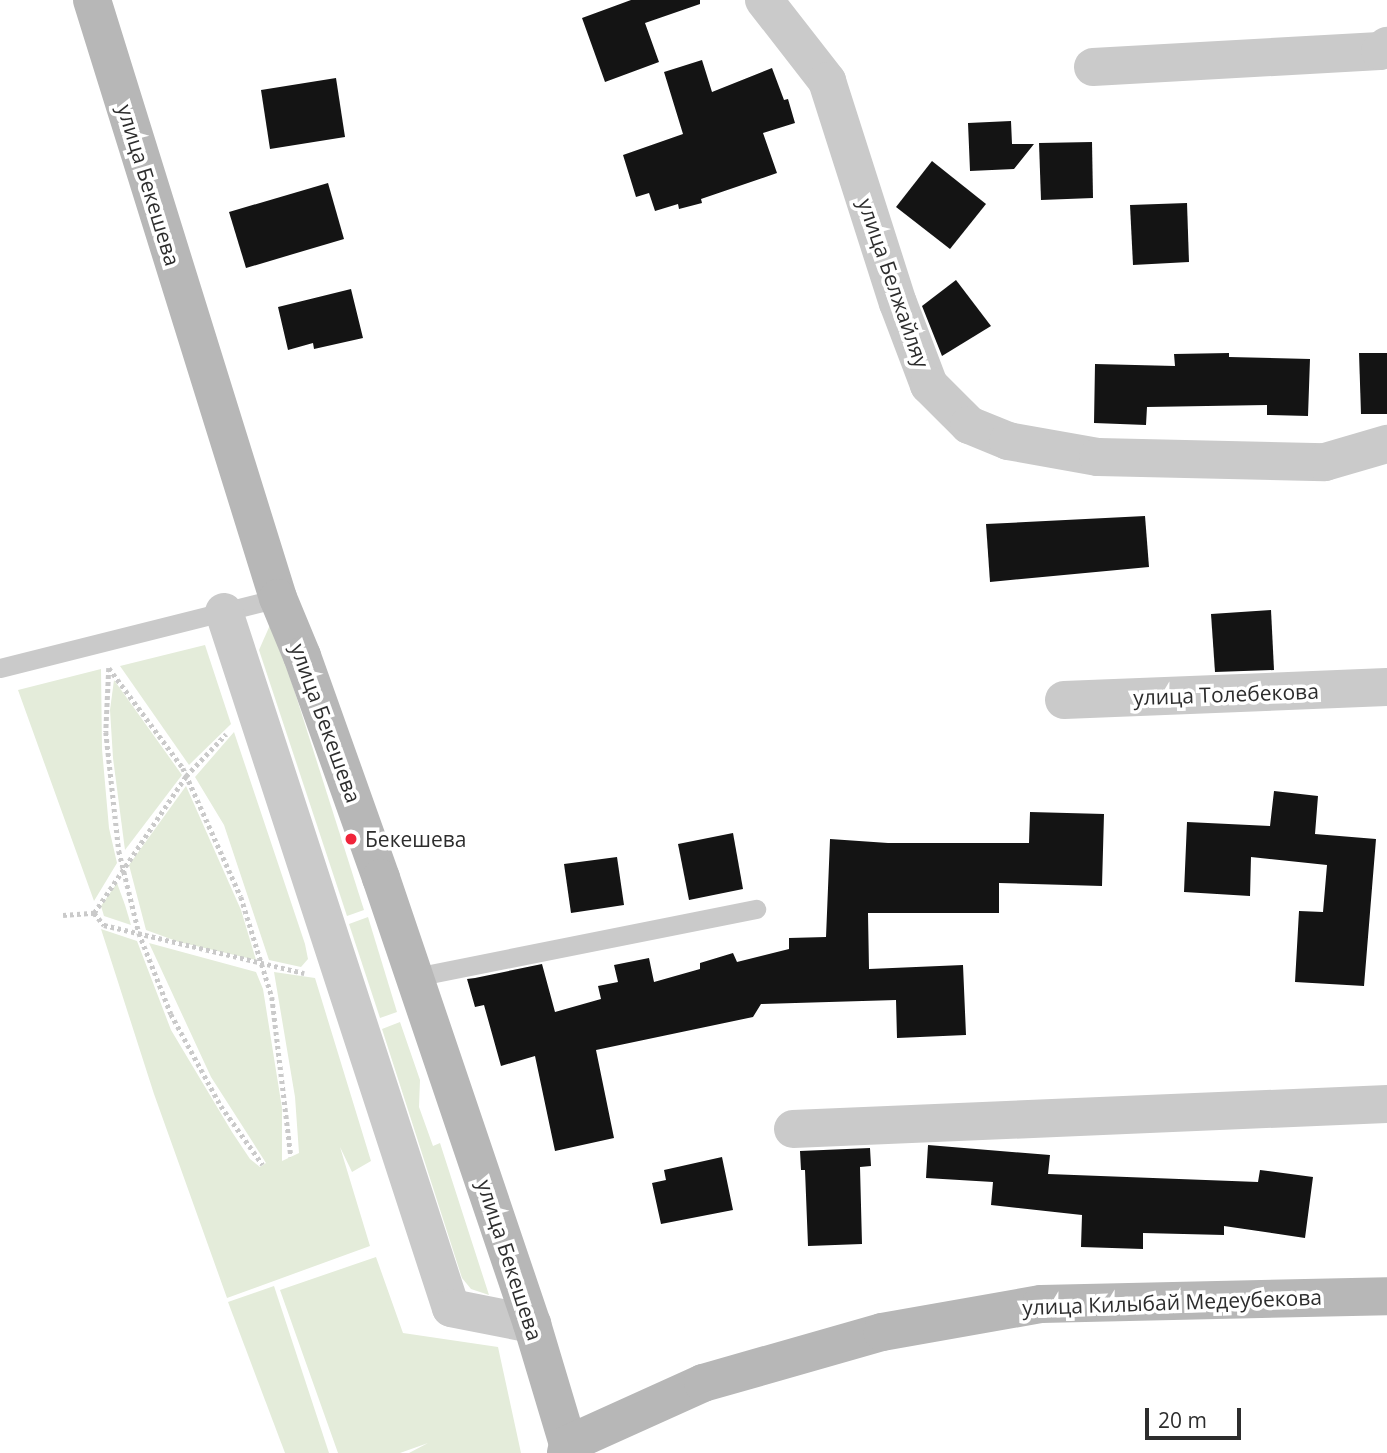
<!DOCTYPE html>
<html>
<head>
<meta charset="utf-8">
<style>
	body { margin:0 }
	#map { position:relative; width:1387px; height:1453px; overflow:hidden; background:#fff; font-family:"Open Sans",sans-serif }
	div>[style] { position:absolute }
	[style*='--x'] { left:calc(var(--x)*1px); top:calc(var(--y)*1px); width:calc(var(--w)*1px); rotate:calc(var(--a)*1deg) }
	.green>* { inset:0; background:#e4ecda }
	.building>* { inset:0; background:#141414 }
	.path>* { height:4.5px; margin-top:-2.25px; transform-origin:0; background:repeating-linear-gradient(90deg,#cacaca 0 3.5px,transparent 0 7px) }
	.lane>* { height:19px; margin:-9.5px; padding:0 9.5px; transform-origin:9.5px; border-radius:9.5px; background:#cacaca }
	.street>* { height:38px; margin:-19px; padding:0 19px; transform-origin:19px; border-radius:19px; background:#cacaca }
	.secondary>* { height:38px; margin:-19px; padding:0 19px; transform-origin:19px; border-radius:19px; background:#b7b7b7 }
	.dots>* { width:19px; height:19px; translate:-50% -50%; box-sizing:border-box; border:4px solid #fff; border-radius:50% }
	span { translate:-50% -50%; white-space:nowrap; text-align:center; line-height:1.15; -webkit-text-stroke:7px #fff; paint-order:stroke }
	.street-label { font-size:21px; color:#2d2d2d }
	.poi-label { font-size:21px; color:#2d2d2d }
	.left { translate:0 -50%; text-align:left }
	.scale { position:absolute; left:1145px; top:1408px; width:96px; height:32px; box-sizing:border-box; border:4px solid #2d2d2d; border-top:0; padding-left:9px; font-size:21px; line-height:24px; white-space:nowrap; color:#2d2d2d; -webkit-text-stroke:5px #fff; paint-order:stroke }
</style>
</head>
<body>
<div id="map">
	<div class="green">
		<i style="clip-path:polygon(270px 625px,290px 677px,364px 910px,347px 916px,259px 650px)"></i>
		<i style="clip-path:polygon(205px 645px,231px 724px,189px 765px,120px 666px)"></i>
		<i style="clip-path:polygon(101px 669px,102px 749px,109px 828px,117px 863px,94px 901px,18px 690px)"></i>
		<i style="clip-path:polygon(114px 680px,182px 775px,125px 850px,113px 758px,110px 710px)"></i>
		<i style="clip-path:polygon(234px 732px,305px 944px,308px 959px,301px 967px,269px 960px,224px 825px,195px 777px)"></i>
		<i style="clip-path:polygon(186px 786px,241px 910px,256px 960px,179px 942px,146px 930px,129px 865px)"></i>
		<i style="clip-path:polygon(117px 883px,125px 905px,131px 925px,104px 916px,101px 906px)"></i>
		<i style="clip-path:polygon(368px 917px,397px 1012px,380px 1018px,349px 924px)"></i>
		<i style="clip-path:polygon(101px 929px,137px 941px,171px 1030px,232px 1132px,250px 1159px,260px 1167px,266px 1163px,211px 1077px,149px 943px,256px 972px,263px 989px,282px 1108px,282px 1161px,299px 1153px,295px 1097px,274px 972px,315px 978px,371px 1161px,352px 1172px,340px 1147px,370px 1246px,227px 1298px,154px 1094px)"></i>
		<i style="clip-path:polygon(400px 1022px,420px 1080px,419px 1107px,433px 1146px,440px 1143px,489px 1295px,471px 1289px,462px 1278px,382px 1029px)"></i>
		<i style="clip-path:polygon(376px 1257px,403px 1333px,498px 1347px,521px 1453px,409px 1453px,428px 1443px,400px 1453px,338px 1453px,280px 1290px)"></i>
		<i style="clip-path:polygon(274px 1286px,329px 1453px,285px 1453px,228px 1302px)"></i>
	</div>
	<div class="building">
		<i style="clip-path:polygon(631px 0,700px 0,700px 4px,645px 23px,659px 62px,605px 82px,582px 18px)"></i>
		<i style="clip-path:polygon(702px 60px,712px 92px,772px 68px,784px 100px,788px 99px,795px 123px,763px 133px,777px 173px,701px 199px,702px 203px,679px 209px,678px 204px,655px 211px,649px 193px,636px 197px,623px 155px,683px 134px,664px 72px)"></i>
		<i style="clip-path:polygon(336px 78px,345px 137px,270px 149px,261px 90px)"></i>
		<i style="clip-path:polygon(1011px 121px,1012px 144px,1034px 144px,1014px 169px,970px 171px,968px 123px)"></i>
		<i style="clip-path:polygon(1092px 142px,1093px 198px,1041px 200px,1039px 143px)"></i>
		<i style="clip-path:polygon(932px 161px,986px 204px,950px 249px,896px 207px)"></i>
		<i style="clip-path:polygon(328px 183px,344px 239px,246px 268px,229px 212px)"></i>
		<i style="clip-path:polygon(1187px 203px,1189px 262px,1133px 265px,1130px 205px)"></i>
		<i style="clip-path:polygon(956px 280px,991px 326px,942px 356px,922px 306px)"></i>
		<i style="clip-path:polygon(351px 289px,363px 338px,314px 349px,313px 343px,288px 350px,278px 307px)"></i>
		<i style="clip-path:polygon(1229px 353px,1229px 357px,1310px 359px,1308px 416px,1267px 415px,1267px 405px,1147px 407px,1146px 425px,1094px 423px,1095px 364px,1175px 366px,1174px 354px)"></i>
		<i style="clip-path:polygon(1359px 353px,1387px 353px,1387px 414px,1361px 414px)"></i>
		<i style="clip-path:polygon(1145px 516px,1149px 567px,990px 582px,986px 524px)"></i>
		<i style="clip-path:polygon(1271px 610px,1274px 670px,1215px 672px,1211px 614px)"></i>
		<i style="clip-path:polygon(1274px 791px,1318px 796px,1315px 834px,1376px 839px,1364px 986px,1295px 982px,1299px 911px,1323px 912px,1327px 865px,1251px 857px,1250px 896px,1184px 892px,1187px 822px,1270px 826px)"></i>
		<i style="clip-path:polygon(1030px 812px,1104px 814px,1102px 886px,999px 883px,999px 913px,868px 913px,869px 969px,963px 965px,966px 1035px,897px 1038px,896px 1000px,761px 1004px,753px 1017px,596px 1050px,614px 1138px,555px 1151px,535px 1056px,501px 1066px,484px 1005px,475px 1007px,467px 979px,475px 978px,542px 964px,555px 1012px,601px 999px,598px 986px,618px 982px,614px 965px,649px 958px,654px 982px,700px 969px,700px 963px,733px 953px,737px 962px,789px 949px,789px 938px,826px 937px,830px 839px,888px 843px,1029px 843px)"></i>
		<i style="clip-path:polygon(733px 833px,743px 889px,689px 900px,678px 844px)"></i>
		<i style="clip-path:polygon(617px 857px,624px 905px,571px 913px,564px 864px)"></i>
		<i style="clip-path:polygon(928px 1145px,1050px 1155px,1048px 1174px,1258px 1182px,1260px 1170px,1313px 1177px,1305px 1238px,1224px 1226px,1224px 1235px,1143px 1233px,1143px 1249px,1081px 1247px,1082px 1215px,991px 1205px,993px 1182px,926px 1178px)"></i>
		<i style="clip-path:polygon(870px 1148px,871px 1166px,860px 1167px,862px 1244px,808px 1246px,805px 1170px,801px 1170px,800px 1151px)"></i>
		<i style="clip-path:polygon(722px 1157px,733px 1210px,661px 1224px,652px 1183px,666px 1180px,664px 1170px)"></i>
	</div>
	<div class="path">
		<i style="--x:109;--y:668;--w:64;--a:92.7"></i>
		<i style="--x:106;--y:732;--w:120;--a:83.8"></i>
		<i style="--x:119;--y:851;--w:84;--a:76.3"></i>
		<i style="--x:139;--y:933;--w:87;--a:68.4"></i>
		<i style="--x:171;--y:1014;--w:105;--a:61.5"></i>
		<i style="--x:221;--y:1106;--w:72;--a:54.6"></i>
		<i style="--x:109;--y:668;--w:124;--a:53.5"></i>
		<i style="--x:183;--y:768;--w:141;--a:65.8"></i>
		<i style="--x:241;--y:897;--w:105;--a:72.8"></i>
		<i style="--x:272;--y:997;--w:161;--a:83.2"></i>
		<i style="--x:94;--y:913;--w:165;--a:-56.1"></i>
		<i style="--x:186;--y:776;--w:58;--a:-46.4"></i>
		<i style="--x:63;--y:915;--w:31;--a:-4"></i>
		<i style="--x:94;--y:913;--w:16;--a:50"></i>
		<i style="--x:104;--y:925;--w:206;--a:13.5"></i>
	</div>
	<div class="lane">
		<i style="--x:0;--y:668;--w:287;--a:-14.1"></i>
		<i style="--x:415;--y:977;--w:348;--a:-11.3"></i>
	</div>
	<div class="street">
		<i style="--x:764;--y:0;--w:103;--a:52.1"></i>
		<i style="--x:827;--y:81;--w:233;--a:72.3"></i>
		<i style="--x:898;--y:303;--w:88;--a:69.3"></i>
		<i style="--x:929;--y:385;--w:57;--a:45"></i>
		<i style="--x:969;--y:425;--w:42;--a:22.3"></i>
		<i style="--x:1008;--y:441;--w:91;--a:10.1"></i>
		<i style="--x:1098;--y:457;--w:227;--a:1.3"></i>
		<i style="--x:1325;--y:462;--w:65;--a:-16.2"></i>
		<i style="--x:1093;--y:67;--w:287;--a:-3.2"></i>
		<i style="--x:1380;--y:51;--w:9;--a:-36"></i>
		<i style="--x:224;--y:612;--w:732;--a:71.94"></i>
		<i style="--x:451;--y:1308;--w:83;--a:11.2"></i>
		<i style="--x:1064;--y:700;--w:323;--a:-2.3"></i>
		<i style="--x:793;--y:1129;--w:595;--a:-2.41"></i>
	</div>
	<div class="secondary">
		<i style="--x:92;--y:0;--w:626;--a:72.72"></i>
		<i style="--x:278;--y:598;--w:63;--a:67.5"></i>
		<i style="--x:302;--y:656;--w:236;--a:70.4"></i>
		<i style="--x:381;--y:878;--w:471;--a:71.3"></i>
		<i style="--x:532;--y:1324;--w:125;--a:73.3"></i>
		<i style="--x:568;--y:1444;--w:9;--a:103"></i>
		<i style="--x:568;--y:1444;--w:148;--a:-24.3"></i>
		<i style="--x:703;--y:1383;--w:186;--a:-15.9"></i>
		<i style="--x:882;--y:1332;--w:161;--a:-10"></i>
		<i style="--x:1041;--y:1304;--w:346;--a:-1.3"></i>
	</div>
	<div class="dots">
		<i style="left:351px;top:839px;background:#f0243a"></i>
	</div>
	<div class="street-label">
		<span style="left:149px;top:185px;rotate:73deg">улица Бекешева</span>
		<span style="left:894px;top:283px;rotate:71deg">улица Белжайляу</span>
		<span style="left:1226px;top:694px;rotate:-2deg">улица Толебекова</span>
		<span style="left:326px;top:723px;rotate:70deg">улица Бекешева</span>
		<span style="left:510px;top:1260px;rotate:72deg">улица Бекешева</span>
		<span style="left:1172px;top:1302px;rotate:-2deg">улица Килыбай Медеубекова</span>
	</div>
	<div class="poi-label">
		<span class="left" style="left:365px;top:839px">Бекешева</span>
	</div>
	<div class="scale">20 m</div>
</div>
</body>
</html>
